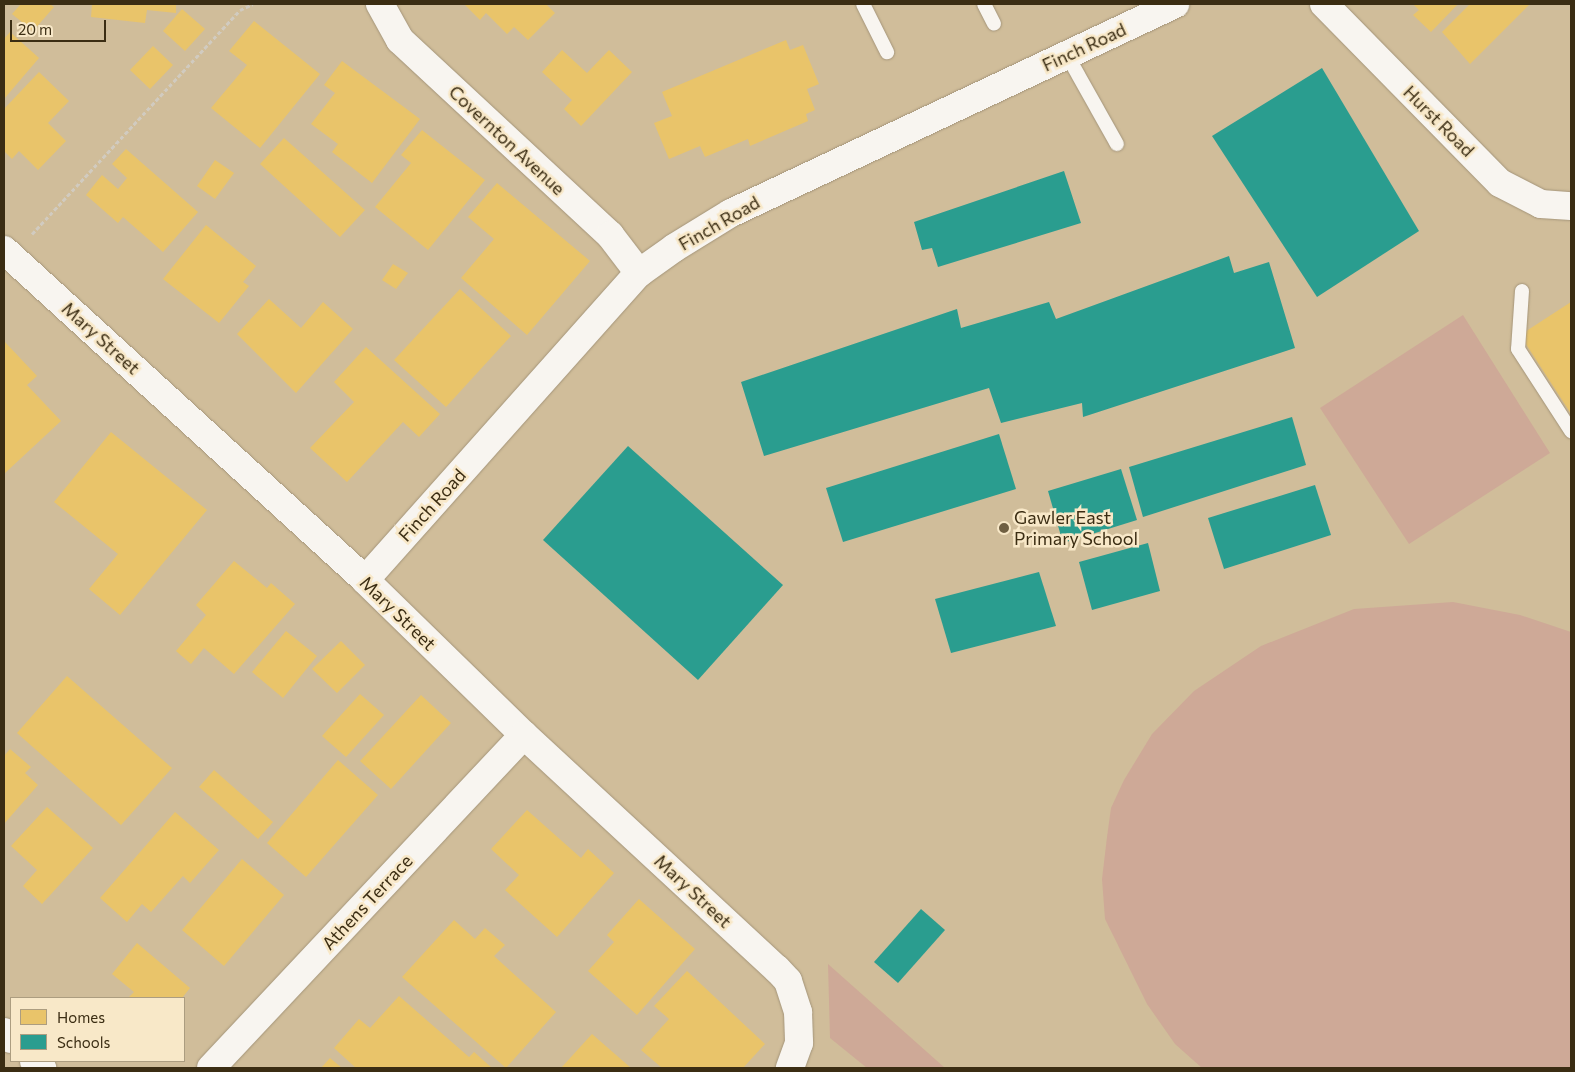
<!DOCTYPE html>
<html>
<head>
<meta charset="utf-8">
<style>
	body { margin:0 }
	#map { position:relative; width:1575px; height:1072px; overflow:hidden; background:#d0bd9a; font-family:Commissioner,sans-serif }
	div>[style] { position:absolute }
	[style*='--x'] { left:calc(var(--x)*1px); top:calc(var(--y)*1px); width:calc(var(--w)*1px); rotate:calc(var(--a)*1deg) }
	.green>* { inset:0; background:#cea997 }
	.homes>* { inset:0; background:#e9c46a }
	.schools>* { inset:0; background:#2a9d8f }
	.path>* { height:3px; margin-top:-1.5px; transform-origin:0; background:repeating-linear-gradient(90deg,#d1cbc0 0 4px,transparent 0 6.5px) }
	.roads { filter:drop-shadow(0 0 1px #a4957a) drop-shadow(0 0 1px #a4957a) }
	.service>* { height:14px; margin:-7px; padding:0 7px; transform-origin:7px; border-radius:7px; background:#f8f5f0 }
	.minor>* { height:28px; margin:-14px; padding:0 14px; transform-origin:14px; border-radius:14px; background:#f8f5f0 }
	.dots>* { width:14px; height:14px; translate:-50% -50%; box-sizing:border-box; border:2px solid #f8e8c8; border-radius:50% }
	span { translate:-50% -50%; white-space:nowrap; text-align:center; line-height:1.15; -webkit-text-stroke:5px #f8e8c8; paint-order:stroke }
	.street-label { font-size:18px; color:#3b2d13 }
	.poi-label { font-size:18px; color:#3b2d13 }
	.left { translate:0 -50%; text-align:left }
	.frame { position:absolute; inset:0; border:5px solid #3b2d13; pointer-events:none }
	.legend { position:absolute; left:10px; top:997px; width:175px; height:65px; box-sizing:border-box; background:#f8e8c8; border:1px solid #ac9d80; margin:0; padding:6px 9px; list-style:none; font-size:15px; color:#3b2d13 }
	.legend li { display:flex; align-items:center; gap:10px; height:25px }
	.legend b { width:25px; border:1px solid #ac9d80 }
	.scale { position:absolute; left:10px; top:20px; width:96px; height:22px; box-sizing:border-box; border:2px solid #3b2d13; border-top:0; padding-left:6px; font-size:15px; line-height:18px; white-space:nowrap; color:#3b2d13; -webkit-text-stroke:4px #f8e8c8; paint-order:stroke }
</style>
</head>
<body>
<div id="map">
	<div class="green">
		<i style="clip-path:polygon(1463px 315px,1550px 453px,1409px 544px,1320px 408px)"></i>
		<i style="clip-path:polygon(1453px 602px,1520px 615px,1571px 632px,1571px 1068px,1202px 1068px,1175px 1044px,1147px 1004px,1105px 919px,1102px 879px,1107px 837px,1111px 808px,1124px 780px,1152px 734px,1194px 691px,1261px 646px,1354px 609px)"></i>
		<i style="clip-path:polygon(828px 964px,945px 1068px,867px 1068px,830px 1038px)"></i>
	</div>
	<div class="homes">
		<i style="clip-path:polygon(21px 4px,50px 4px,54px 7px,33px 31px,12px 14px)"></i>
		<i style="clip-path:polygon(92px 4px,176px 4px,176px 13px,147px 10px,145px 23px,91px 17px)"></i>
		<i style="clip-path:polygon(464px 4px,546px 4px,555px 13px,528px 40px,514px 27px,507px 34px,486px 13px,480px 20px)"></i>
		<i style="clip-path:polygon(1413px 4px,1458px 4px,1431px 32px,1413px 15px,1419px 10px)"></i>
		<i style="clip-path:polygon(1470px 4px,1530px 4px,1470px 64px,1442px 32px)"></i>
		<i style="clip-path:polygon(182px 9px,205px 29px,185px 51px,163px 31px)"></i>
		<i style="clip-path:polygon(254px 21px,320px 74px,260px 148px,211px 108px,247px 65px,229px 51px)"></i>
		<i style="clip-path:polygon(10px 32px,39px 58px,4px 99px,4px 39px)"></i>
		<i style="clip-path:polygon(786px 40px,790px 50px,803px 45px,819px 84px,807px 89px,815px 110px,806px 114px,808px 121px,750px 146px,748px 139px,705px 157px,700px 146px,669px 159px,654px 123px,672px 116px,662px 92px)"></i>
		<i style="clip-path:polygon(153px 46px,173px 65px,150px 89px,130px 70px)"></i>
		<i style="clip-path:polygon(562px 50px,587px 73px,609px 50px,632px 72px,581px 126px,564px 109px,572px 100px,542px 72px)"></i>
		<i style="clip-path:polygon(342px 61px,420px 119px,372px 183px,332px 152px,338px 144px,311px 124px,335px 93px,324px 85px)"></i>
		<i style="clip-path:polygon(39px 72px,69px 101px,48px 123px,66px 141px,38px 170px,19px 151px,12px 159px,4px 151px,4px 109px)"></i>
		<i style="clip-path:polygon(422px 130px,485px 180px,428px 250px,375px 207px,411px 163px,401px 155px)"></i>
		<i style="clip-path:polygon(284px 138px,365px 210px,340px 237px,260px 164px)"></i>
		<i style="clip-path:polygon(126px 149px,198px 212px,163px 252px,123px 217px,118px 223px,86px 195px,102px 175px,118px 189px,127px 178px,112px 164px)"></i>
		<i style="clip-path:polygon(215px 160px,234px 173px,215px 199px,197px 186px)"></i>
		<i style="clip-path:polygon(497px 183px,590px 261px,527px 335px,461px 278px,494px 239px,468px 217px)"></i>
		<i style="clip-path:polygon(206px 225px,256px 266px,243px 282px,249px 286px,219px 323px,163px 279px)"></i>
		<i style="clip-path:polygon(393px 264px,408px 273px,396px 289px,382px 280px)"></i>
		<i style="clip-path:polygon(460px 289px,511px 336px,446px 407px,394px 360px)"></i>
		<i style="clip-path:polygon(269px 299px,301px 328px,323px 302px,353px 329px,296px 393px,237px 334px)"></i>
		<i style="clip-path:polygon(1571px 302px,1571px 414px,1520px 335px)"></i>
		<i style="clip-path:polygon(4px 341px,37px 376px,27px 385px,61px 421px,4px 474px)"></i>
		<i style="clip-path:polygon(366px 347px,440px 414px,419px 437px,403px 422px,347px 482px,310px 448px,354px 402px,334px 382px)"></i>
		<i style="clip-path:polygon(111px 432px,207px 510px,120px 615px,89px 589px,118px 554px,54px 502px)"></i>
		<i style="clip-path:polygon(234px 561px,267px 588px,271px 583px,295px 604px,234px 674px,204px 648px,191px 664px,176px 651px,206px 615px,196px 605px)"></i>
		<i style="clip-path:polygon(286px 631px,317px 656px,283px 698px,252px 672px)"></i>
		<i style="clip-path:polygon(341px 641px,365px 665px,337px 693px,312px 669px)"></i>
		<i style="clip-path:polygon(67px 676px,172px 768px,121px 825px,17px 733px)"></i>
		<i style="clip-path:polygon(360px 694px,384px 715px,346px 757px,322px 736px)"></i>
		<i style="clip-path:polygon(421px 695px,451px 723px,391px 789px,360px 761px)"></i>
		<i style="clip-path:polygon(10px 749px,31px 767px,25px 773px,38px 785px,4px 824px,4px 756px)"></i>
		<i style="clip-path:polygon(338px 760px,378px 795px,306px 877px,267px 843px)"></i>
		<i style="clip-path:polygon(214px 770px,273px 822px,258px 839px,199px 787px)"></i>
		<i style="clip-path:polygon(47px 807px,93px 848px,42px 904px,23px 886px,37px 870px,11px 846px)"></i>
		<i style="clip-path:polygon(527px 810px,581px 858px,588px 849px,614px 873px,557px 937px,505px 890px,519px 875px,491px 849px)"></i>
		<i style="clip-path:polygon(175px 812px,219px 850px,190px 883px,183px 876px,151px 912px,142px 904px,127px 922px,100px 898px)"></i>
		<i style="clip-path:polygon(242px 859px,284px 895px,224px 966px,182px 930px)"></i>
		<i style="clip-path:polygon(639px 899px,695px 949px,637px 1015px,588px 971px,614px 942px,607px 935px)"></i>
		<i style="clip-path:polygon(454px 920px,475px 939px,485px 928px,505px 945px,494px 956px,556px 1012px,506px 1068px,402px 977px)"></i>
		<i style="clip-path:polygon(137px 943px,190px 988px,182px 998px,128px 998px,134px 992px,112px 974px)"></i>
		<i style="clip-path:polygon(687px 971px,765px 1044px,743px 1068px,662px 1068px,641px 1050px,669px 1019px,654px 1006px)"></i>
		<i style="clip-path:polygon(399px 996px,469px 1057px,474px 1052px,492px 1068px,356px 1068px,334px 1048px,359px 1019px,370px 1028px)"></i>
		<i style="clip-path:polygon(592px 1034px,631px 1068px,561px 1068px)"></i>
		<i style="clip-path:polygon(330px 1058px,342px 1068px,321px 1068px)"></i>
	</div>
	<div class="schools">
		<i style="clip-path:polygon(1322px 68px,1419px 231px,1317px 297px,1212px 136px)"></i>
		<i style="clip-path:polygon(1064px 171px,1081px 223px,938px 267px,932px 248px,922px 250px,914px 222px)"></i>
		<i style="clip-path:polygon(1229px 256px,1234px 273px,1269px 262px,1295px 348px,1083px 417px,1082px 403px,1001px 423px,989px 388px,764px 456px,741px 382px,957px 309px,961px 328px,1049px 302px,1056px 319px)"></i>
		<i style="clip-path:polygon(1292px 417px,1306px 465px,1143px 517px,1129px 467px)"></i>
		<i style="clip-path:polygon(999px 434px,1016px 489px,843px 542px,826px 488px)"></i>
		<i style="clip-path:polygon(628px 446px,783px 585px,698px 680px,543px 540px)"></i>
		<i style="clip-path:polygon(1121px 469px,1137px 520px,1063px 543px,1048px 491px)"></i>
		<i style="clip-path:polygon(1315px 485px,1331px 535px,1224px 569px,1208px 518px)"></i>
		<i style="clip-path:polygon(1148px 543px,1160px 591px,1092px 610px,1079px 562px)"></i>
		<i style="clip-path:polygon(1039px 572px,1056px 626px,951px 653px,935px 599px)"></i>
		<i style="clip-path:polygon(921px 909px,945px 930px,898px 983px,874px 962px)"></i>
	</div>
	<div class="path">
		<i style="--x:32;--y:234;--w:306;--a:-47.1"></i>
		<i style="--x:240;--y:10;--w:14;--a:-25"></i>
	</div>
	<div class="roads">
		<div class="service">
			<i style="--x:863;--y:4;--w:54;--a:63.4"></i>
			<i style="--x:984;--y:4;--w:22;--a:63"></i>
			<i style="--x:1067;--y:55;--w:102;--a:60.7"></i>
			<i style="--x:1522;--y:291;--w:58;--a:93.9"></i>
			<i style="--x:1518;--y:349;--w:98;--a:57.1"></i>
		</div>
		<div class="minor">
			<i style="--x:380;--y:4;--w:41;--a:60.9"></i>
			<i style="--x:400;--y:40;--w:287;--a:42.9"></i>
			<i style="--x:610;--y:235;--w:48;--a:52.7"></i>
			<i style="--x:1324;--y:4;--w:251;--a:45.5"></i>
			<i style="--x:1500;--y:183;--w:46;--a:27.1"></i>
			<i style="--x:1541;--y:204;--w:30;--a:4"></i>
			<i style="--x:4;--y:250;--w:489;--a:42.4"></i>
			<i style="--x:365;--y:580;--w:222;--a:44.3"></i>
			<i style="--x:524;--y:735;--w:345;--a:42.8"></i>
			<i style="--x:777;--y:969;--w:16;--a:47"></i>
			<i style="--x:788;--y:981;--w:33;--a:72"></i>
			<i style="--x:798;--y:1012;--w:31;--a:88"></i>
			<i style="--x:799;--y:1043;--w:27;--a:110"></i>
			<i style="--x:365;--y:580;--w:411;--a:-48.3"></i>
			<i style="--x:639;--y:273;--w:43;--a:-35.5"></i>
			<i style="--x:674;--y:248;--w:67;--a:-31.6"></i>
			<i style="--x:731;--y:213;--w:491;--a:-25.2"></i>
			<i style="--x:4;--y:1032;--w:10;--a:45"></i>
			<i style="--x:34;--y:1061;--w:11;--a:41"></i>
			<i style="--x:211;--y:1068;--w:457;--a:-46.8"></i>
		</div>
	</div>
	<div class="dots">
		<i style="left:1004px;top:528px;background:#6f5f42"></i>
	</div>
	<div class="street-label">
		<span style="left:1084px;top:47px;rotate:-25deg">Finch Road</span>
		<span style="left:1439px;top:121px;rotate:45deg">Hurst Road</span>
		<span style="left:507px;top:140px;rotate:43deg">Covernton Avenue</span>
		<span style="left:719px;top:223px;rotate:-30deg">Finch Road</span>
		<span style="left:101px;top:338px;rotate:42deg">Mary Street</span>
		<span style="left:432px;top:505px;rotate:-48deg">Finch Road</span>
		<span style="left:398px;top:613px;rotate:44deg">Mary Street</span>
		<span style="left:693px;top:891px;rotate:43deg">Mary Street</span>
		<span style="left:367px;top:902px;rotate:-47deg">Athens Terrace</span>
	</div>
	<div class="poi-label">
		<span class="left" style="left:1014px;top:528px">Gawler East<br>Primary School</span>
	</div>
	<div class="frame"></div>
	<ul class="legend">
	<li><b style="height:14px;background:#e9c46a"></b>Homes</li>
	<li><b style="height:14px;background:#2a9d8f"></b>Schools</li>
	</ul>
	<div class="scale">20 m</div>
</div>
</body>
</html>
